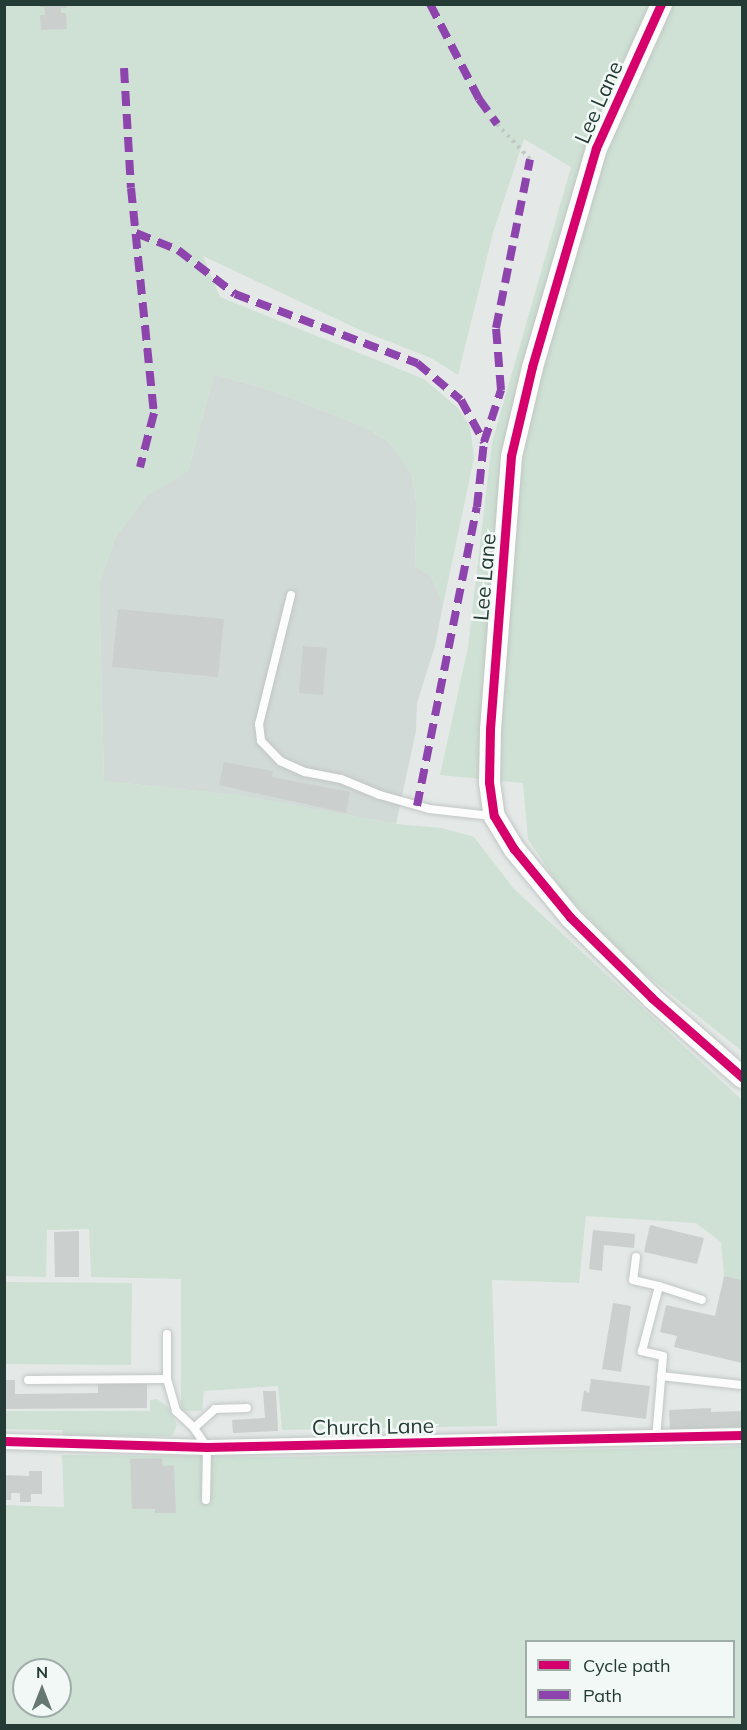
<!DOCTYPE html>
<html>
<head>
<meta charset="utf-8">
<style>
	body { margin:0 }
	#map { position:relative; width:747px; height:1730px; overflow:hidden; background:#e4e9e7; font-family:Mulish,sans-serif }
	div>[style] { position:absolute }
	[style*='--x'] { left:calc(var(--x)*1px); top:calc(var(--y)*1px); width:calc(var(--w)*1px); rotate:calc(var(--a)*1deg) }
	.built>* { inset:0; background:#d2dad7 }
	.green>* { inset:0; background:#cee1d4 }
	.building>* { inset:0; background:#cbd0ce }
	.path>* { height:4px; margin-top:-2px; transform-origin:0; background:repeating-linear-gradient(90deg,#c1c9c5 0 3px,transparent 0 7.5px) }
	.roads { filter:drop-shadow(0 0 2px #c1c6c4) drop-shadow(0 0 2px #c1c6c4) }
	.lane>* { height:8px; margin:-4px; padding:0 4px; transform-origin:4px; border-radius:4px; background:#fbfcfb }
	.street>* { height:15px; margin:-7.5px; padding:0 7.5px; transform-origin:7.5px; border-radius:7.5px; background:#fbfcfb }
	.secondary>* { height:21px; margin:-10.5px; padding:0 10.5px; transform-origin:10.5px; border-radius:10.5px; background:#fbfcfb }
	.quiet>* { height:8px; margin-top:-4px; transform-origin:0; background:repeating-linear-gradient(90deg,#8e44ad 0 15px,transparent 0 23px) }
	.cycleway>* { height:9px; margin:-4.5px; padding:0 4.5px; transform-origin:4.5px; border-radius:4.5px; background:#d6006c }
	span { translate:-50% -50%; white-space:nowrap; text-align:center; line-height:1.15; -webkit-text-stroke:5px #f2f8f5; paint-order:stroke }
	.street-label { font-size:21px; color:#233b34 }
	.frame { position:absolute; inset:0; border:6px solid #233b34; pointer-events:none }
	.legend { position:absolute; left:525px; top:1640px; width:210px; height:78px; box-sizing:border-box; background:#f2f8f5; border:2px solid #9faca8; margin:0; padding:8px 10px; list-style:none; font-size:18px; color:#233b34 }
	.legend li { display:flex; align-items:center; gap:12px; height:30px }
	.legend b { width:30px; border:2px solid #9faca8 }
	.north { position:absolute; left:12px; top:1658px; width:60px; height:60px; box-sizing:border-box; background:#f2f8f5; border:2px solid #9faca8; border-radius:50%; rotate:0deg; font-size:16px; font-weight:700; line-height:24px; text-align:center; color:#233b34 }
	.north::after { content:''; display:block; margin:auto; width:21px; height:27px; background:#677873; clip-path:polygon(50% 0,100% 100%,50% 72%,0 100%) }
</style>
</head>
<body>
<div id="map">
	<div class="built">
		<i style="clip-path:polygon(214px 374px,274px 391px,367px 428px,390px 443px,412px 475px,417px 507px,415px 566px,431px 576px,443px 605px,435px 646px,417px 703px,416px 731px,396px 824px,237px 795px,104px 781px,99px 583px,116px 536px,155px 485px,188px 471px)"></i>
	</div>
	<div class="green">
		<i style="clip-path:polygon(5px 5px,742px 5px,742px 1051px,634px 965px,561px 889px,528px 839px,523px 783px,440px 775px,468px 647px,492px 443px,571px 167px,524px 139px,493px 233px,458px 375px,431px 358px,360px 330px,203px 256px,220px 297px,424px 379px,458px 408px,470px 427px,474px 458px,443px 605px,431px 576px,415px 566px,417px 507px,412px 475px,390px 443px,367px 428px,274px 391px,214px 374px,188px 471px,146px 497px,116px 536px,99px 583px,104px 781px,237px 795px,396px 824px,442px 828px,474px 837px,514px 889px,742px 1100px,742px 1280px,724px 1276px,721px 1242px,696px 1223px,586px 1216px,579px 1283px,492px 1280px,497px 1426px,282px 1430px,278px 1386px,204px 1391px,202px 1411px,181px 1411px,181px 1279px,91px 1277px,89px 1229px,47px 1230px,46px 1277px,5px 1276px)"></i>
		<i style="clip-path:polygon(5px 1282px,132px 1283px,131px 1365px,5px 1364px)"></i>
		<i style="clip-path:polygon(157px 1399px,168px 1407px,177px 1425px,172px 1436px,63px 1436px,62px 1430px,5px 1429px,5px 1411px,150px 1411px,150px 1400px)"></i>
		<i style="clip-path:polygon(evenodd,742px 1446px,742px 1725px,5px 1725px,5px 1505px,64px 1507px,62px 1455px,281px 1457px,742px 1446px,526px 1642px,734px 1642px,734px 1716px,526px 1716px,526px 1642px,742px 1446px,24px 1670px,60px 1670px,60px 1706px,24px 1706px,24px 1670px)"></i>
	</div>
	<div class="building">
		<i style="clip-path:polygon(40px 4px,67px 4px,67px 8px,61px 8px,61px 13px,66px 13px,67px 29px,41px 30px,40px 15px,45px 15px,44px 7px,40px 7px)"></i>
		<i style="clip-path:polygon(118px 609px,224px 619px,218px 677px,112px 667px)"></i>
		<i style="clip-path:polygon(303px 646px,327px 648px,323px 695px,299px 693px)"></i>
		<i style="clip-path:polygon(224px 762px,273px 771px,272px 777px,350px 792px,346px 813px,219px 785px)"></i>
		<i style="clip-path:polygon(650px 1225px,704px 1238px,697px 1264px,644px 1252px)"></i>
		<i style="clip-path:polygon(593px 1230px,635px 1234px,634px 1248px,604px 1245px,602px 1271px,589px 1269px)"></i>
		<i style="clip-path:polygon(79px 1231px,79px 1277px,55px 1277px,54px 1232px)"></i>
		<i style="clip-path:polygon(724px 1276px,742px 1280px,742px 1363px,674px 1347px,677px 1336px,660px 1332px,666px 1305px,715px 1316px)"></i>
		<i style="clip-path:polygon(613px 1303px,631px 1306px,621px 1372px,602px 1369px)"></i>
		<i style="clip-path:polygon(591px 1379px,650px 1386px,646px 1419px,581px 1411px,584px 1390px,589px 1393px)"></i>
		<i style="clip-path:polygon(4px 1380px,15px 1380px,15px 1394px,98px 1393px,98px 1382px,147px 1382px,147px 1408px,4px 1409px)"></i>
		<i style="clip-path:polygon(263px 1391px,276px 1391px,278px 1431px,233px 1433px,232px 1420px,265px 1418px)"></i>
		<i style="clip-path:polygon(711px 1408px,711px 1412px,742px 1411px,742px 1427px,670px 1430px,669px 1410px)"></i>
		<i style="clip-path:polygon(162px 1458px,163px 1466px,174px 1465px,176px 1513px,155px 1513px,155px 1509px,132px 1509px,130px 1459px)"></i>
		<i style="clip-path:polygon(29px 1471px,42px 1471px,42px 1494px,31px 1494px,31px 1502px,20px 1502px,20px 1493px,11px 1493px,11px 1500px,4px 1500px,4px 1475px,29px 1476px)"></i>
	</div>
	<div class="path">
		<i style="--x:497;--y:124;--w:48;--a:46.7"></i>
	</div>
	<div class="roads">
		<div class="lane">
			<i style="--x:291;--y:595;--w:133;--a:103.9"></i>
			<i style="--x:259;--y:724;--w:17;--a:83"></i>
			<i style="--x:261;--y:741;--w:28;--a:46"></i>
			<i style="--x:280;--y:761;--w:27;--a:24"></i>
			<i style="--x:305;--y:772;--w:37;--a:11"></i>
			<i style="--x:341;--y:779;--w:42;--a:22.3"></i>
			<i style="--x:380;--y:795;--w:51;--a:15.9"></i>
			<i style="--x:429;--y:809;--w:63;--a:6.3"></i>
			<i style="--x:636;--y:1257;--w:23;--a:97"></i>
			<i style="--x:633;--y:1280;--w:27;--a:13"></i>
			<i style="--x:167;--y:1334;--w:45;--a:90"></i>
			<i style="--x:661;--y:1376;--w:81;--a:6.4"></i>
			<i style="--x:28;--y:1380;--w:139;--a:-0.4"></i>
			<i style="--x:167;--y:1379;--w:33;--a:74"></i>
			<i style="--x:176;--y:1411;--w:25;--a:43"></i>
			<i style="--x:194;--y:1428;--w:23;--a:56"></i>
			<i style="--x:207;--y:1447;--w:53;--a:91.1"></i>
			<i style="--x:194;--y:1428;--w:28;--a:-42"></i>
			<i style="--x:215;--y:1409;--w:32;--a:-2"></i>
			<i style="--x:656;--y:1438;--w:82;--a:-85.1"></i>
			<i style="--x:663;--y:1356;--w:22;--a:-167"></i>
			<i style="--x:642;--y:1351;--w:67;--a:-75.3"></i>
			<i style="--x:659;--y:1286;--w:45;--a:18"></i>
		</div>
		<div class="street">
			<i style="--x:4;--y:1441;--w:203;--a:1.7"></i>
			<i style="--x:207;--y:1447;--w:535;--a:-1.28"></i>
		</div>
		<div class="secondary">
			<i style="--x:661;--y:4;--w:158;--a:114.3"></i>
			<i style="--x:596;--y:148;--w:228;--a:106.3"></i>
			<i style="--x:532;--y:367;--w:91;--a:103.3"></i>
			<i style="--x:511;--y:456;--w:274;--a:94.4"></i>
			<i style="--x:490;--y:729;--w:53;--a:91.1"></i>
			<i style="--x:489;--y:782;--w:34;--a:82"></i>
			<i style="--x:494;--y:816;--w:39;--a:59"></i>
			<i style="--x:514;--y:849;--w:88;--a:50.5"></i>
			<i style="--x:570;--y:917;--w:115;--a:44.6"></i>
			<i style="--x:652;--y:998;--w:120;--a:41.3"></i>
		</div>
	</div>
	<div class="quiet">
		<i style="--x:430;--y:4;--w:107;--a:62.7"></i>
		<i style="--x:479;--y:99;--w:31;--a:54"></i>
		<i style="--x:124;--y:68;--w:120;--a:86.7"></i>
		<i style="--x:131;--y:188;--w:226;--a:84.2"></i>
		<i style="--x:154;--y:413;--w:56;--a:104.5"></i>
		<i style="--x:136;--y:233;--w:45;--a:22"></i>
		<i style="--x:178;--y:250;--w:72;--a:37.7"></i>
		<i style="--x:235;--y:294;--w:195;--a:20.8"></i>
		<i style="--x:417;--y:363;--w:57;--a:40.1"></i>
		<i style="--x:461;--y:400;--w:48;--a:61.3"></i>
		<i style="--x:417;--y:806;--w:305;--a:-78.7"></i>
		<i style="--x:477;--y:507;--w:65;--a:-83.9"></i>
		<i style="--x:484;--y:442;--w:55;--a:-71.9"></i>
		<i style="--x:501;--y:390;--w:62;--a:-94.6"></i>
		<i style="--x:496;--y:328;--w:172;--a:-78.6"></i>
	</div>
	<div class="cycleway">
		<i style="--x:661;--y:4;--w:158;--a:114.3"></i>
		<i style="--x:596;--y:148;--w:228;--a:106.3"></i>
		<i style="--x:532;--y:367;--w:91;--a:103.3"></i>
		<i style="--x:511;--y:456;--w:274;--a:94.4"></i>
		<i style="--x:490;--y:729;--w:53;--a:91.1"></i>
		<i style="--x:489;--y:782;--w:34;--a:82"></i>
		<i style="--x:494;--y:816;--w:39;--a:59"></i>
		<i style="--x:514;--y:849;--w:88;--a:50.5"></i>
		<i style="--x:570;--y:917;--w:115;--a:44.6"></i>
		<i style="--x:652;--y:998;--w:120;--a:41.3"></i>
		<i style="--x:4;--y:1441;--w:203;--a:1.7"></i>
		<i style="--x:207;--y:1447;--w:535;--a:-1.28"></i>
	</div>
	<div class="street-label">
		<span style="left:598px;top:102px;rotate:-66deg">Lee Lane</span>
		<span style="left:484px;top:577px;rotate:-85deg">Lee Lane</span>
		<span style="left:373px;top:1426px;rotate:-1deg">Church Lane</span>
	</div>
	<div class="frame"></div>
	<ul class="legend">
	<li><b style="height:8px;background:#d6006c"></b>Cycle path</li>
	<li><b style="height:8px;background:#8e44ad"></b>Path</li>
	</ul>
	<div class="north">N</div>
</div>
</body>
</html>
